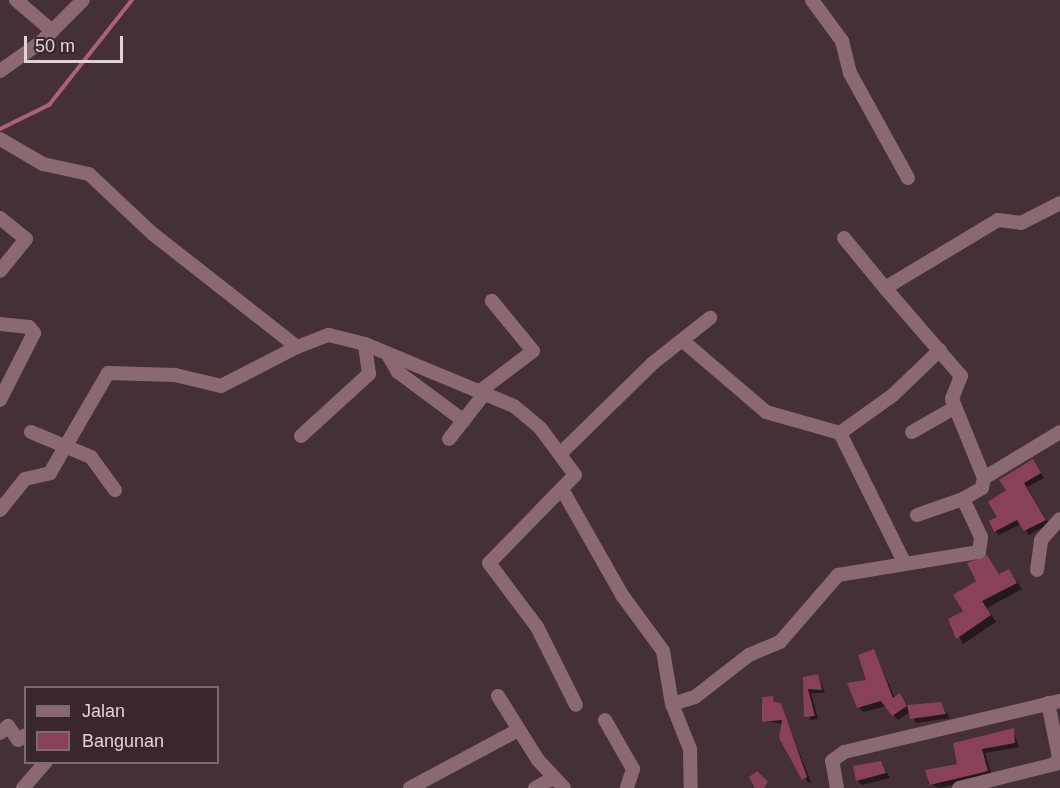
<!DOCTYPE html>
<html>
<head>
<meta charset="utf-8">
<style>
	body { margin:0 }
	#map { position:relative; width:1060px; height:788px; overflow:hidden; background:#453135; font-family:Helvetica,sans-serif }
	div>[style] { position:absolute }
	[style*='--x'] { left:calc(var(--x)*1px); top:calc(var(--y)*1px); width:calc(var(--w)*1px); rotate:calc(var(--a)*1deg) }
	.shadow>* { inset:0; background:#0007 }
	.stream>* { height:4px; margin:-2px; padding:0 2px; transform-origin:2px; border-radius:2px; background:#ac6276 }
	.building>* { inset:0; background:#884156 }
	.minor>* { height:14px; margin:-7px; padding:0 7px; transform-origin:7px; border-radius:7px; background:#8b6971 }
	span { translate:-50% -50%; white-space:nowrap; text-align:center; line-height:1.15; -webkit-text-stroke:4.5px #3a272b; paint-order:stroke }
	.legend { position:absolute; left:24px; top:686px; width:195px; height:78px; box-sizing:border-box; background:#3a272b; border:2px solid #7c6c6f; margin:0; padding:8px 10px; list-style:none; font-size:18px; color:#e0d3d6 }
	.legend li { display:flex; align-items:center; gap:12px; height:30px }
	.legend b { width:30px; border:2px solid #7c6c6f }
	.scale { position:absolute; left:24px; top:36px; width:99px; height:27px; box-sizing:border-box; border:3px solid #e0d3d6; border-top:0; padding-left:8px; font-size:18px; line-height:21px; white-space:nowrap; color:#e0d3d6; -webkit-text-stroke:4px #3a272b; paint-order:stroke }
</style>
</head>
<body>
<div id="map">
	<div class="shadow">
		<i style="clip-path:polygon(1033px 460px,1044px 478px,1027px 487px,1049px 524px,1029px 535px,1021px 524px,999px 535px,995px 531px,1009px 491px)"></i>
		<i style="clip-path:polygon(987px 556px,1000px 575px,1009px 570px,1022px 589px,987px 608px,996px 622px,963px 644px,950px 619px,965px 611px)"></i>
		<i style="clip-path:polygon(874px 651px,895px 698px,900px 695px,909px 707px,940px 703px,950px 718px,916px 723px,910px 712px,898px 720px,886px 706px,864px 712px,858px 707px)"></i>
		<i style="clip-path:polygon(818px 676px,825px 693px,811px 693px,818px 719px,810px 720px,804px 678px)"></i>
		<i style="clip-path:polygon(780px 704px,811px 782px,808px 783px,783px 724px,764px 721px)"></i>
		<i style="clip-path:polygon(1013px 730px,1019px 747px,985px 753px,992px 776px,939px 788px,931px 784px,958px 765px,955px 744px)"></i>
		<i style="clip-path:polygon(881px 762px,890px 778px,862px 785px,857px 780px)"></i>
	</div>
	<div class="stream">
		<i style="--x:0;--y:129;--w:55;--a:-26.1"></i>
		<i style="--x:49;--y:105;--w:134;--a:-51.7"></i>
	</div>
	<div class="building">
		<i style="clip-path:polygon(1033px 459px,1041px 473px,1024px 483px,1046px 520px,1024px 531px,1017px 520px,994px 532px,989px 521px,997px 517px,988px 502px,1006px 490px,999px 480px)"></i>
		<i style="clip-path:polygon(987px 555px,999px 574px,1009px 569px,1017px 583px,982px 601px,991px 615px,956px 639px,948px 619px,963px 611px,953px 595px,976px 581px,967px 563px)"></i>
		<i style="clip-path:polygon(874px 649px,893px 698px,900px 693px,907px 706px,892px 716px,881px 701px,857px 708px,847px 683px,866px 680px,858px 655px)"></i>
		<i style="clip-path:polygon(818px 674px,822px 690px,808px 689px,815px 716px,804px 717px,803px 677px)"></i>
		<i style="clip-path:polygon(773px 696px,774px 702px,781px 703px,807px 777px,802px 780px,779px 738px,782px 720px,762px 722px,762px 697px)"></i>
		<i style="clip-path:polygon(941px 702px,946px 714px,910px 719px,907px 705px)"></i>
		<i style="clip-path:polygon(1014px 728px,1015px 743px,982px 749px,988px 771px,930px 785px,925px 770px,957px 764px,953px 743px)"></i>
		<i style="clip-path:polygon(881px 761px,886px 773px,856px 781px,853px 766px)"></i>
		<i style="clip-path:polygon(757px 771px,768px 782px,764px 788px,755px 788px,749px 777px)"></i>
	</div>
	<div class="minor">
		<i style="--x:16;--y:0;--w:48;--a:40.7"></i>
		<i style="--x:812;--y:0;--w:51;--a:53.8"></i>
		<i style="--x:842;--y:41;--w:33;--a:76"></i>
		<i style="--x:850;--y:73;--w:120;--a:61.1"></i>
		<i style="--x:0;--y:71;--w:50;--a:-35.3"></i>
		<i style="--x:41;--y:42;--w:59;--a:-45"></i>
		<i style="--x:0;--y:139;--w:50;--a:30.2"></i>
		<i style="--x:43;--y:164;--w:47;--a:12.3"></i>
		<i style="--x:89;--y:174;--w:88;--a:43.2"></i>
		<i style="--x:153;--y:234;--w:183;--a:38.1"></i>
		<i style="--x:297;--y:347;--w:34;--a:-21"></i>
		<i style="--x:329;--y:335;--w:37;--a:14"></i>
		<i style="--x:365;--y:344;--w:161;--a:22.6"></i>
		<i style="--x:514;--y:406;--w:35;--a:40"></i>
		<i style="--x:541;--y:429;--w:57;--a:53.5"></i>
		<i style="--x:575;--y:475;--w:123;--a:134.3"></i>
		<i style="--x:489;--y:563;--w:80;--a:53.1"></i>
		<i style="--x:537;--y:627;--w:87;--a:63.4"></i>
		<i style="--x:0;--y:218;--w:33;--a:39"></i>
		<i style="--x:26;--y:239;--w:41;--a:129.1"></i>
		<i style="--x:844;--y:238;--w:65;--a:50.6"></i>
		<i style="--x:0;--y:324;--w:29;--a:6"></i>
		<i style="--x:29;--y:327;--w:8;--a:50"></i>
		<i style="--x:34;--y:333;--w:75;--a:116.9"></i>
		<i style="--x:683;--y:341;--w:109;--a:40.5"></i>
		<i style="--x:766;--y:412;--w:77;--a:15.8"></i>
		<i style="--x:840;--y:433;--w:142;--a:63.6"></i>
		<i style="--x:387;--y:353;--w:22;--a:60"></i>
		<i style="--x:398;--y:372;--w:82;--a:36.6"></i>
		<i style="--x:480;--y:391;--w:66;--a:-37"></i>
		<i style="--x:533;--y:351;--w:65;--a:-129.4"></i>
		<i style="--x:31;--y:432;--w:65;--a:22.6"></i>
		<i style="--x:91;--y:457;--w:41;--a:54"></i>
		<i style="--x:912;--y:432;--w:48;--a:-29.7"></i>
		<i style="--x:840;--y:433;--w:65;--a:-35.6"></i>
		<i style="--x:893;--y:395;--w:65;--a:-43.8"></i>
		<i style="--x:301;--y:436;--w:92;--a:-42.4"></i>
		<i style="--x:369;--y:374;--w:30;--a:-98"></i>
		<i style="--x:449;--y:439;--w:58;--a:-52"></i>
		<i style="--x:562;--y:452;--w:127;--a:-44.4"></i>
		<i style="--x:653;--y:363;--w:73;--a:-38.3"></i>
		<i style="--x:984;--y:478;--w:89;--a:-31.2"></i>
		<i style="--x:563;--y:491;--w:120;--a:60.4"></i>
		<i style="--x:622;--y:595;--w:69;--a:53.8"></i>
		<i style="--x:663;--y:651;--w:54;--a:80.4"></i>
		<i style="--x:672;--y:704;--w:48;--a:68.2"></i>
		<i style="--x:690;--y:749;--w:39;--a:89"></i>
		<i style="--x:0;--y:510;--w:40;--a:-51"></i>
		<i style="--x:25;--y:479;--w:26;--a:-13"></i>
		<i style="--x:50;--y:473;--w:116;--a:-59.9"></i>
		<i style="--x:108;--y:373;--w:67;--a:1.7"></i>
		<i style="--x:175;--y:375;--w:47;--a:13.4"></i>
		<i style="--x:221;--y:386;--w:85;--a:-27.2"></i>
		<i style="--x:917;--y:515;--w:49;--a:-19.2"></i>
		<i style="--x:963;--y:499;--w:22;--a:-30"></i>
		<i style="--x:982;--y:488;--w:10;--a:-79"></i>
		<i style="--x:984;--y:478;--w:85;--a:-112.1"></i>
		<i style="--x:952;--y:399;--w:25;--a:-69"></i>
		<i style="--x:961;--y:376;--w:116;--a:-130.8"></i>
		<i style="--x:885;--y:288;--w:132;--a:-31"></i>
		<i style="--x:998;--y:220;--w:23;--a:7"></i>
		<i style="--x:1021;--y:223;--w:44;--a:-27.1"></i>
		<i style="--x:1037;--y:570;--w:30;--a:-82"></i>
		<i style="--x:1041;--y:540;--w:28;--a:-48"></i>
		<i style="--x:498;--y:696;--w:75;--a:58"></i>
		<i style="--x:538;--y:760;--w:38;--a:47"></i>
		<i style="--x:672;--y:704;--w:24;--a:-17"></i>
		<i style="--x:695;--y:697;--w:68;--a:-37.9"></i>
		<i style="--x:749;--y:655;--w:34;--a:-23"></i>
		<i style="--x:780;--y:642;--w:89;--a:-49.1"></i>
		<i style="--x:838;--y:575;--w:143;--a:-9.3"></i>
		<i style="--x:979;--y:552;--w:15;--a:-82"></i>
		<i style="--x:981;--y:537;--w:42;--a:-115.3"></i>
		<i style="--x:605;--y:720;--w:56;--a:60.3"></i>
		<i style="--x:633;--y:769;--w:20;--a:108"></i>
		<i style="--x:0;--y:733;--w:11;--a:-41"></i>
		<i style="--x:8;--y:726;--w:17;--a:54"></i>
		<i style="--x:18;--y:740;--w:9;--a:-32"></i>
		<i style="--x:23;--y:788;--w:35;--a:-49"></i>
		<i style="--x:410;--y:788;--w:123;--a:-28.2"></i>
		<i style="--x:535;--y:788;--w:21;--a:-29"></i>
		<i style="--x:837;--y:788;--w:27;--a:-100"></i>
		<i style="--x:832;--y:761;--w:15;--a:-37"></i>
		<i style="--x:844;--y:752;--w:222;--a:-13.3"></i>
		<i style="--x:959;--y:788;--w:99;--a:-14"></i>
		<i style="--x:1055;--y:764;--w:8;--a:-60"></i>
		<i style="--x:1059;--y:757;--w:55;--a:-101.5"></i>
	</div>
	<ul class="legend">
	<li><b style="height:8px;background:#8b6971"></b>Jalan</li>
	<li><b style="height:16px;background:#884156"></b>Bangunan</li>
	</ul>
	<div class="scale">50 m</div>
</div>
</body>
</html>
